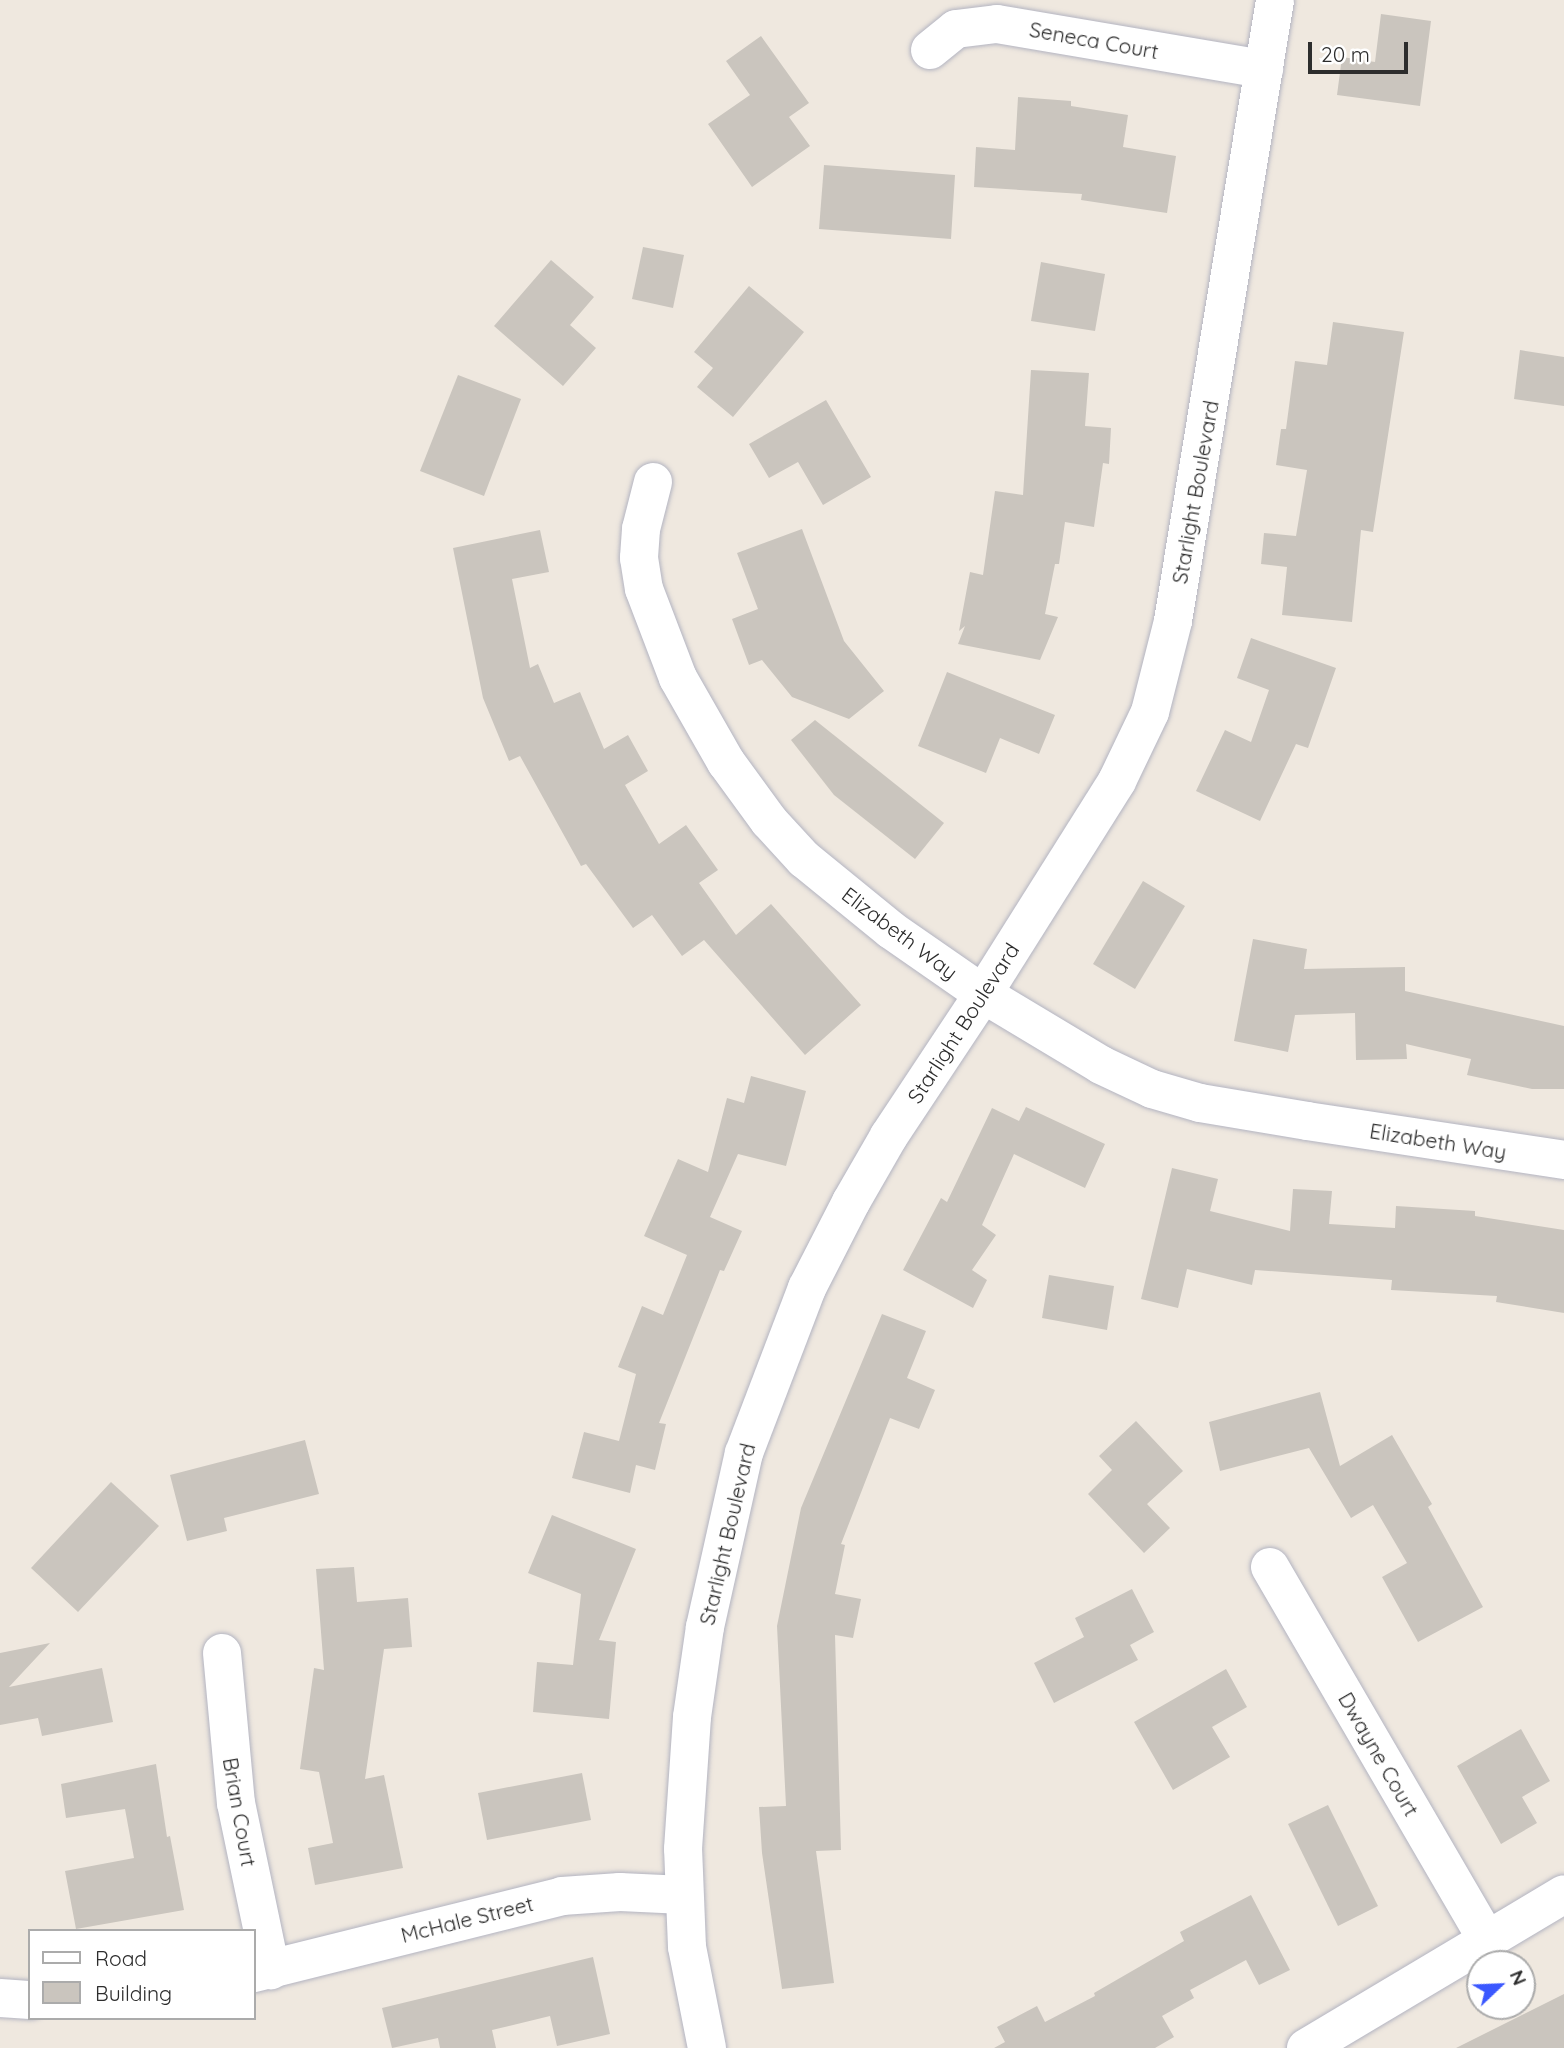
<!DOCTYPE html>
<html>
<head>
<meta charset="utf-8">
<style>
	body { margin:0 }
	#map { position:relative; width:1564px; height:2048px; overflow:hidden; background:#efe8df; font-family:Quicksand,sans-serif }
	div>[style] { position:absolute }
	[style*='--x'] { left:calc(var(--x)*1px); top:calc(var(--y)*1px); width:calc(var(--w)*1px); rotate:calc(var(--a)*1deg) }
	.building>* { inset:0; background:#cac5be }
	.roads { filter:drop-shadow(0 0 2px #b3b4c1) drop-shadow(0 0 2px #b3b4c1) }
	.minor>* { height:38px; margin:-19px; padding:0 19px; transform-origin:19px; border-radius:19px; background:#fff }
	span { translate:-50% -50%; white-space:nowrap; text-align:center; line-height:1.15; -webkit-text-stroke:6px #fff; paint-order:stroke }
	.street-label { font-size:21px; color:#2d2d2d }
	.legend { position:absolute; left:28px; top:1929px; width:228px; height:91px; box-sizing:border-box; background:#fff; border:2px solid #ababab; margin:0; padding:9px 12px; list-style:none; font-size:21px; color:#2d2d2d }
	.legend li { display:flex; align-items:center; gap:14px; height:35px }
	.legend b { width:35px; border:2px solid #ababab }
	.north { position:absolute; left:1466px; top:1950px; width:70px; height:70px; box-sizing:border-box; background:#fff; border:2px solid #ababab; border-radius:50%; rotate:67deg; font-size:19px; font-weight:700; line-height:28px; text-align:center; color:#2d2d2d }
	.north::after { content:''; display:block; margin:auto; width:24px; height:32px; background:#3b58ff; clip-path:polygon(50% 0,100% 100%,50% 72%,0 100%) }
	.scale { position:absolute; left:1308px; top:42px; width:100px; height:32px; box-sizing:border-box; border:4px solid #2d2d2d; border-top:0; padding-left:9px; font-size:21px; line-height:24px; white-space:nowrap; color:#2d2d2d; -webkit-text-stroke:5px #fff; paint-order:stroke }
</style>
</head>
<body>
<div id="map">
	<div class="building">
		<i style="clip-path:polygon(1381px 14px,1431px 21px,1420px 106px,1337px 95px,1342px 57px,1375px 62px)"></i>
		<i style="clip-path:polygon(761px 36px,809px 103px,789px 117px,810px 146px,752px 187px,708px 124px,750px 95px,726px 61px)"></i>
		<i style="clip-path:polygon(1018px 97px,1071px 101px,1071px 106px,1128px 115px,1123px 147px,1176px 156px,1167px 213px,1081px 200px,1082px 194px,974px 187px,976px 147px,1015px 150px)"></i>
		<i style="clip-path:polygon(824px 165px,955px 175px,951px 239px,819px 229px)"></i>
		<i style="clip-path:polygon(643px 247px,684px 255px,673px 308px,632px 299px)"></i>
		<i style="clip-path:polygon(551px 260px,594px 297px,570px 325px,596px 348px,563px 386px,494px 326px)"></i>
		<i style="clip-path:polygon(1041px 262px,1105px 274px,1095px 331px,1031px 321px)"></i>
		<i style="clip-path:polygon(749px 286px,804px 332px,733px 417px,697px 387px,713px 368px,694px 352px)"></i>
		<i style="clip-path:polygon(1333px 322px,1404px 332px,1373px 532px,1361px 530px,1352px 622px,1282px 615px,1287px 567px,1261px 564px,1264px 533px,1296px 536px,1307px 470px,1276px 465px,1281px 429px,1286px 429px,1295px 361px,1327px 365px)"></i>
		<i style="clip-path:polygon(1520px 350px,1564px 357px,1564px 406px,1514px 399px)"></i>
		<i style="clip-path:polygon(1031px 370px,1089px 373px,1085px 426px,1111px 428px,1109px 464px,1103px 463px,1094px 527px,1065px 522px,1059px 564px,1055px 564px,1045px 614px,1058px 617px,1040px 660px,958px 644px,965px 626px,959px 631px,970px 572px,983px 575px,995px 491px,1023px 495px)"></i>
		<i style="clip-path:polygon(458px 375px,521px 399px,484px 496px,420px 471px)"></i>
		<i style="clip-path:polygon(826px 400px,871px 477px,823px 505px,798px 462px,769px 478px,749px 444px)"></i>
		<i style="clip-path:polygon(802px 529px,844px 641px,884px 691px,849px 719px,792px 697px,762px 660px,749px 665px,732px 619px,758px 609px,737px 553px)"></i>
		<i style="clip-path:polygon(540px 530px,549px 572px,512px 579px,530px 668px,538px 664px,554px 703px,580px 692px,604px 749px,628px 735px,648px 771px,625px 785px,659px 844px,686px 825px,718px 870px,699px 883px,736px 935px,771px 904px,861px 1005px,805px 1055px,704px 940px,682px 956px,652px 915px,633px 928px,586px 864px,581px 866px,520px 756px,509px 761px,483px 698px,453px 548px)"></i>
		<i style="clip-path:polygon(1251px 638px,1336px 668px,1308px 748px,1296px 744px,1260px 821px,1196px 791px,1225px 730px,1251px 742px,1269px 690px,1237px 678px)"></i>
		<i style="clip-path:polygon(947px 672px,1055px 715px,1039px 754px,1000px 738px,986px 773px,918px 746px)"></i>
		<i style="clip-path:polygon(815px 720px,944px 823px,915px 859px,834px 795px,791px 740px)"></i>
		<i style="clip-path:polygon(1143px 881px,1185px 906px,1135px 989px,1093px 964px)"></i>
		<i style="clip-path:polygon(1253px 939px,1307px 949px,1304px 969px,1405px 967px,1405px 991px,1564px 1026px,1564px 1089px,1532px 1089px,1467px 1075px,1471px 1059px,1406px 1044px,1407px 1059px,1356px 1060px,1355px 1013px,1295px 1015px,1288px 1052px,1234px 1041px)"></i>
		<i style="clip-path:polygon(751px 1076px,806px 1091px,786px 1166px,738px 1154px,710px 1217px,742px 1231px,724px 1271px,720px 1270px,659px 1423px,666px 1424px,655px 1470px,636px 1465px,630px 1493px,572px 1478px,584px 1432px,619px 1441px,636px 1374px,618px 1367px,642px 1306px,663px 1315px,687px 1255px,644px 1236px,678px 1159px,708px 1172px,727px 1098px,744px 1103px)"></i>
		<i style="clip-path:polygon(1026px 1107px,1105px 1144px,1085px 1188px,1014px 1154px,982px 1225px,996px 1235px,972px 1270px,987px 1280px,973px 1308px,903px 1270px,941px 1198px,947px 1202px,992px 1108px,1019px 1121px)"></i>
		<i style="clip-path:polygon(1172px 1168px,1218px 1179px,1210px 1211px,1290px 1231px,1293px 1189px,1332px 1191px,1329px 1224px,1395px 1228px,1396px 1206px,1475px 1211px,1475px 1216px,1564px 1230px,1564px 1313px,1496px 1302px,1497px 1296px,1391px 1290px,1392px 1280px,1255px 1270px,1252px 1285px,1187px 1269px,1178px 1308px,1141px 1299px)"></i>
		<i style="clip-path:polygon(1049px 1275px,1114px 1286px,1107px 1330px,1042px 1318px)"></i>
		<i style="clip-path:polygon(882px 1314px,926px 1331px,907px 1378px,935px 1390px,919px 1429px,890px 1418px,841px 1544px,845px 1545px,835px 1594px,861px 1599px,853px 1638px,835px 1635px,841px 1850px,816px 1851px,834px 1983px,782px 1989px,762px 1853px,759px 1807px,786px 1806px,777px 1626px,801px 1508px)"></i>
		<i style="clip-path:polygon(1320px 1392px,1340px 1466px,1392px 1435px,1432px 1504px,1428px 1507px,1483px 1607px,1418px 1642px,1382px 1577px,1407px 1563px,1373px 1505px,1351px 1518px,1309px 1448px,1220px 1471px,1209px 1422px)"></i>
		<i style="clip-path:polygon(1136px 1421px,1183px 1471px,1147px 1504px,1170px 1528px,1144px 1553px,1088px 1494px,1112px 1470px,1099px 1456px)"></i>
		<i style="clip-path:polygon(305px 1440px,319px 1494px,224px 1518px,227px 1531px,187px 1541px,170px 1475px)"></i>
		<i style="clip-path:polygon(111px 1482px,159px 1526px,78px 1612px,31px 1568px)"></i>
		<i style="clip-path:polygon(552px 1515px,636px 1549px,599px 1640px,616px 1642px,609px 1719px,533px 1712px,537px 1662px,573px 1665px,581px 1594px,528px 1573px)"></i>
		<i style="clip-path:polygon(354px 1567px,357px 1602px,408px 1598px,412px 1647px,384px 1649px,365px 1779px,384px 1775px,403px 1868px,315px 1885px,308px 1848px,333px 1843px,319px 1772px,300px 1769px,314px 1668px,324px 1670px,316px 1569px)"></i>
		<i style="clip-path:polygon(1132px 1589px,1154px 1632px,1130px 1645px,1138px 1660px,1054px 1703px,1034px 1663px,1084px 1637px,1075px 1618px)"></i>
		<i style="clip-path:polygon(50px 1643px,9px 1687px,102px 1668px,113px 1722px,42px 1736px,38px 1718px,0 1725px,0 1653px)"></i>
		<i style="clip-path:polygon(1226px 1669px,1247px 1707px,1212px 1727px,1230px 1757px,1173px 1790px,1134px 1722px)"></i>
		<i style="clip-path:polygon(1521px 1729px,1550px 1781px,1522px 1797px,1537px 1823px,1501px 1844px,1457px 1766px)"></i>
		<i style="clip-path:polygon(156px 1764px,167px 1837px,170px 1836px,184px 1910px,76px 1929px,65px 1871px,134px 1858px,125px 1809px,66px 1818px,61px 1784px)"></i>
		<i style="clip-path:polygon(582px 1773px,591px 1820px,487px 1840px,478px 1793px)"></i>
		<i style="clip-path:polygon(1328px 1805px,1378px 1906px,1338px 1926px,1288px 1824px)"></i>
		<i style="clip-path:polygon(1251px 1895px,1290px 1970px,1259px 1985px,1246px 1960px,1190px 1990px,1194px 1998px,1162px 2016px,1174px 2037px,1155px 2048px,994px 2048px,1005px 2042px,997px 2027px,1037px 2006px,1045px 2022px,1095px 1996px,1094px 1993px,1184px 1941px,1180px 1932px)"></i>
		<i style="clip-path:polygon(593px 1957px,610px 2034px,557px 2046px,550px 2016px,492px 2030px,496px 2048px,440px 2048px,438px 2038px,392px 2048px,382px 2008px)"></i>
		<i style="clip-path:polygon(1564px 1994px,1564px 2048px,1456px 2048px)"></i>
	</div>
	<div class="roads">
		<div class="minor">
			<i style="--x:930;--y:50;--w:33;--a:-39"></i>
			<i style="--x:956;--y:29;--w:41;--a:-7"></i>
			<i style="--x:997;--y:24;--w:271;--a:9.6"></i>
			<i style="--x:653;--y:482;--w:49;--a:104.3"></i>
			<i style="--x:641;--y:529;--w:29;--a:94"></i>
			<i style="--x:639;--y:558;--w:31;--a:81"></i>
			<i style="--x:644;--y:589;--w:95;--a:69.1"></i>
			<i style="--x:678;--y:678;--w:97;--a:60.3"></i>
			<i style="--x:726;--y:762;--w:73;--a:53.9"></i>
			<i style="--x:769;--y:821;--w:52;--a:47.4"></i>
			<i style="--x:804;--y:859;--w:112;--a:39.2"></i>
			<i style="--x:891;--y:930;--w:112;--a:34.8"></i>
			<i style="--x:983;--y:994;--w:138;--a:31"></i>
			<i style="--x:1101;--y:1065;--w:56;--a:25.2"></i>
			<i style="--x:1152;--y:1089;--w:50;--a:16.3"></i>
			<i style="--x:1200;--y:1103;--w:109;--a:9.5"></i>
			<i style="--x:1307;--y:1121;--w:260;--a:8.6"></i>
			<i style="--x:1270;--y:1567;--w:433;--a:59.8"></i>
			<i style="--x:222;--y:1653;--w:151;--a:84.7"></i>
			<i style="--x:236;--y:1803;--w:171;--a:78.2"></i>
			<i style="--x:254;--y:1973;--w:317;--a:-14"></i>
			<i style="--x:562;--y:1896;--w:58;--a:-3.9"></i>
			<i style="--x:620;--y:1892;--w:64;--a:2.7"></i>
			<i style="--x:0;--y:1998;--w:30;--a:4"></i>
			<i style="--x:707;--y:2048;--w:103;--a:-101.2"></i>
			<i style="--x:687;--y:1947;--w:98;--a:-92.3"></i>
			<i style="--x:683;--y:1849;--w:132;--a:-86.1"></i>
			<i style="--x:692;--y:1717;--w:91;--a:-81.8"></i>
			<i style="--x:705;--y:1627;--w:178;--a:-77.4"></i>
			<i style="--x:744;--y:1453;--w:177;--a:-69.1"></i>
			<i style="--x:807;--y:1288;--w:97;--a:-62.9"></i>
			<i style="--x:851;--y:1202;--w:76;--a:-60.1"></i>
			<i style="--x:889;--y:1136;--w:170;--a:-56.5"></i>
			<i style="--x:983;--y:994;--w:252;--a:-57.8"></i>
			<i style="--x:1117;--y:781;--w:76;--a:-64.4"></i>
			<i style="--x:1150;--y:712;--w:94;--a:-75.8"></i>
			<i style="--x:1173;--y:621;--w:629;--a:-80.67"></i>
			<i style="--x:1306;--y:2048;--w:300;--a:-30.8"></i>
		</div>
	</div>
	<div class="street-label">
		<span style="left:1094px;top:40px;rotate:10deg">Seneca Court</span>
		<span style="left:1195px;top:492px;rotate:-80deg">Starlight Boulevard</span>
		<span style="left:900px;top:933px;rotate:37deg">Elizabeth Way</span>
		<span style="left:963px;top:1023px;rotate:-57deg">Starlight Boulevard</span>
		<span style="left:1438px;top:1141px;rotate:9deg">Elizabeth Way</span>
		<span style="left:727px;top:1534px;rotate:-77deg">Starlight Boulevard</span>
		<span style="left:1379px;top:1754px;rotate:60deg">Dwayne Court</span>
		<span style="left:240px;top:1812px;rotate:80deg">Brian Court</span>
		<span style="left:467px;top:1919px;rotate:-14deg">McHale Street</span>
	</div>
	<ul class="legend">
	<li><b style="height:9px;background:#fff"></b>Road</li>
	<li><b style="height:19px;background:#cac5be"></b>Building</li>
	</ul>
	<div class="north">N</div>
	<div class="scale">20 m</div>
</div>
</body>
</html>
